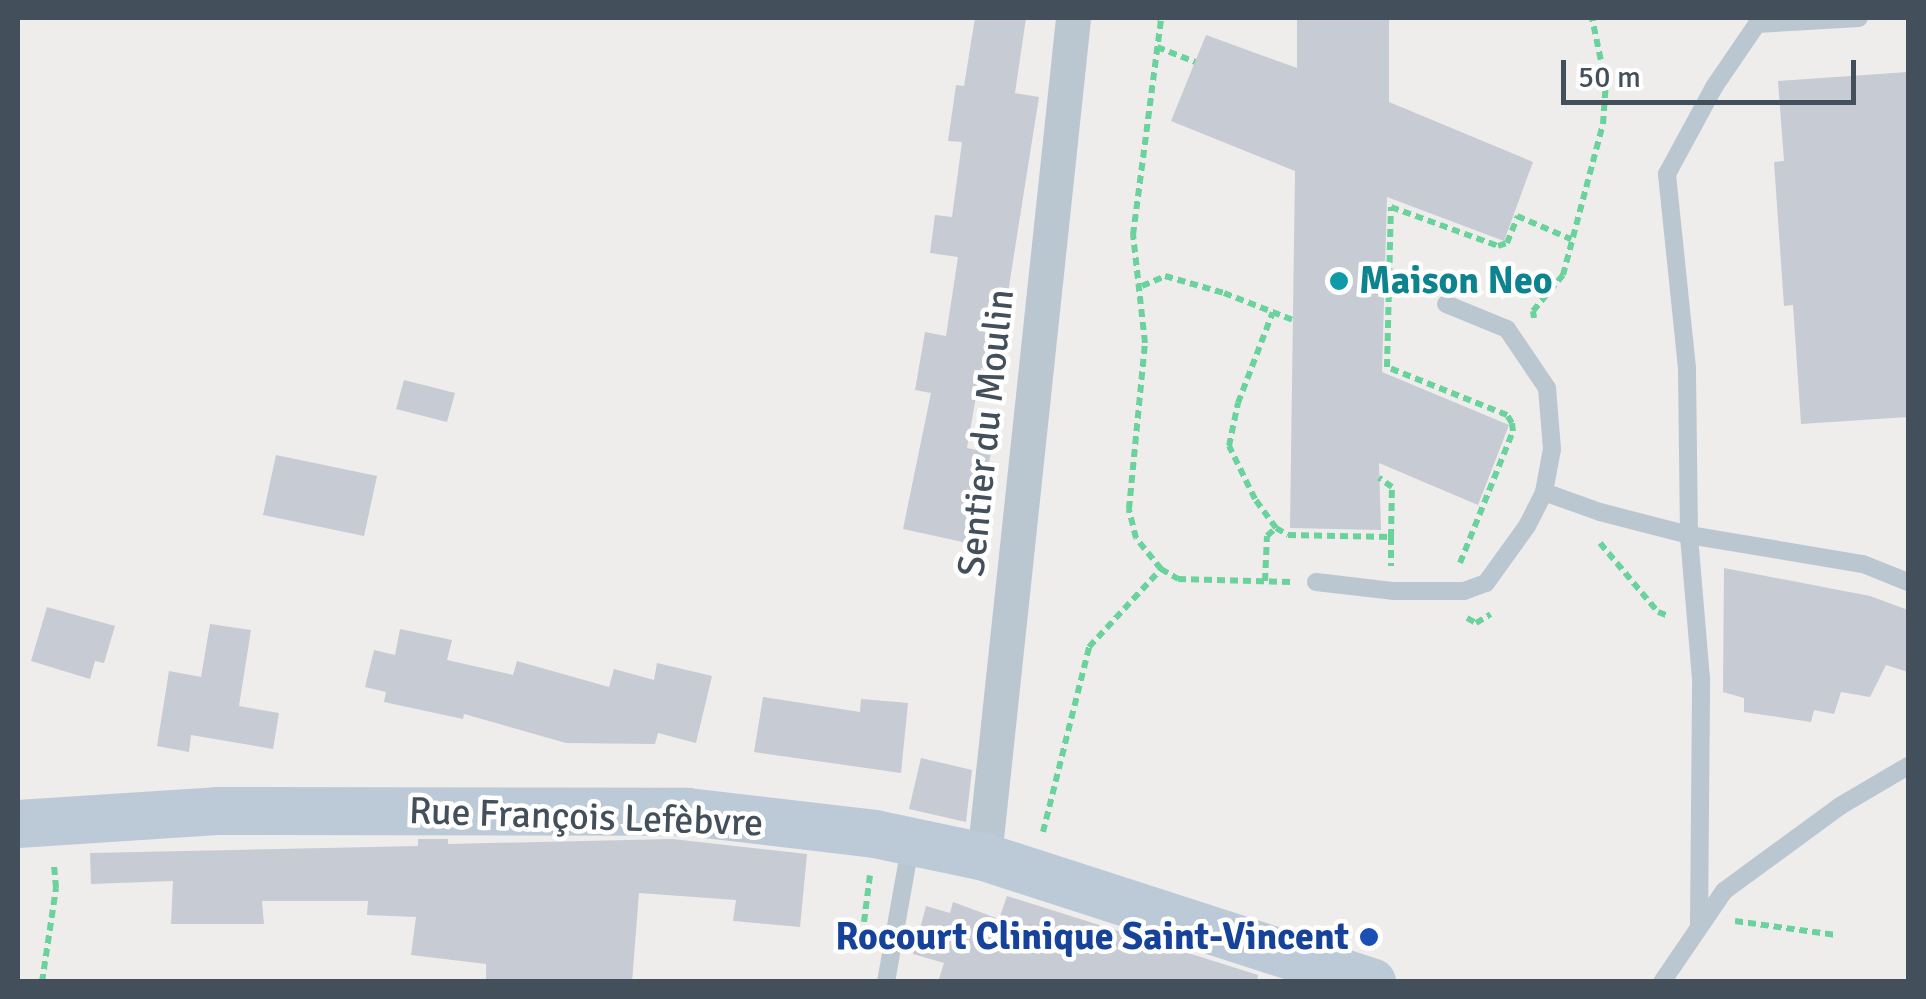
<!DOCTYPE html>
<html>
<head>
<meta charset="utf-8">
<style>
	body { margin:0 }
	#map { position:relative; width:1926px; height:999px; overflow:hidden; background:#efecec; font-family:Signika,sans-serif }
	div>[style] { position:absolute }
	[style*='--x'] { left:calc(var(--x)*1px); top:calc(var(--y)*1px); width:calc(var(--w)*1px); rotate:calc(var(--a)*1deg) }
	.building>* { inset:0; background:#c7cbd3 }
	.path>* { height:6px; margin-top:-3px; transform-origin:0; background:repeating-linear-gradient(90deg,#6ad39c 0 8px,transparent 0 13px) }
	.lane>* { height:18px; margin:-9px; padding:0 9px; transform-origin:9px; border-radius:9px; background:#bbc7d0 }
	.street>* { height:35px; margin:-17.5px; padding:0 17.5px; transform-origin:17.5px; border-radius:17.5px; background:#bbc7d0 }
	.secondary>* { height:48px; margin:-24px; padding:0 24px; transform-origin:24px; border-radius:24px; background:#bccad8 }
	.dots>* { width:28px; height:28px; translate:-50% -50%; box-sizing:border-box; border:5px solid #fff; border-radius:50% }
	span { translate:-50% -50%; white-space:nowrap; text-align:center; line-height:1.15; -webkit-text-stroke:9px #fff; paint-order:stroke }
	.culture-label { font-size:38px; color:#0d838f; font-weight:700 }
	.left { translate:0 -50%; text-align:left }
	.street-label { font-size:38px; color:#43505b }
	.transit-label { font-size:38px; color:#164399; font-weight:700 }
	.right { translate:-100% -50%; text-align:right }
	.frame { position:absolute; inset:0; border:20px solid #43505b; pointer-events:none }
	.scale { position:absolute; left:1561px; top:60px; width:295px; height:45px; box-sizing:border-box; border:5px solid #43505b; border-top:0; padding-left:12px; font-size:30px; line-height:35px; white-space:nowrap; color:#43505b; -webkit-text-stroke:8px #fff; paint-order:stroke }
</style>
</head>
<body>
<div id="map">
	<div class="building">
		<i style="clip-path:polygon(975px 18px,1026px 18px,1015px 93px,1039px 97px,1003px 324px,995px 323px,987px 369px,981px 368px,967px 448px,991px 453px,972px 544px,903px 529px,931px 393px,915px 390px,925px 332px,946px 336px,958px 257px,930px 253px,935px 215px,952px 217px,962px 142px,948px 141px,956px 85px,964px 86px)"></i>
		<i style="clip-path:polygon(1297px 18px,1389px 18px,1389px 102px,1533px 162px,1504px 241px,1387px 197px,1382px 372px,1509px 425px,1478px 505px,1379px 463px,1381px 530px,1290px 528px,1295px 171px,1171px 121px,1206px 35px,1297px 68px)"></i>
		<i style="clip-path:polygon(1908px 72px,1908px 417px,1801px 424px,1793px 305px,1784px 306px,1774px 162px,1784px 161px,1778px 81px)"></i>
		<i style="clip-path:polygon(404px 380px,455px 393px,447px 422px,396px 409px)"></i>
		<i style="clip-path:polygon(276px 455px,377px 476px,364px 536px,263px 515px)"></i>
		<i style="clip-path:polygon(1724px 568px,1870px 596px,1908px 610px,1908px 672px,1886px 665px,1870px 697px,1841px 692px,1834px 714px,1814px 710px,1811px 722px,1744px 712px,1744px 698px,1723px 692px)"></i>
		<i style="clip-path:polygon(47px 607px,115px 626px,104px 663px,95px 661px,90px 679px,31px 661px)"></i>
		<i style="clip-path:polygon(210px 624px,251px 630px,239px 706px,279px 713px,273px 749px,191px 735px,189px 752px,157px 746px,169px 671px,201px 677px)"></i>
		<i style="clip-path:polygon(400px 629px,452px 640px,447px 660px,513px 675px,517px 661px,609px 687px,614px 669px,654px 680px,657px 663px,712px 676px,696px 743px,658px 733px,655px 744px,566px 743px,464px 714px,463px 719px,384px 702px,386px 692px,365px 687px,374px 650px,395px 655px)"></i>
		<i style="clip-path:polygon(763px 697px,860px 712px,861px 699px,908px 703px,901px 773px,754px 752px)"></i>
		<i style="clip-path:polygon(921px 758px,972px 770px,966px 822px,909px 809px)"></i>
		<i style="clip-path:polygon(418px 839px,448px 839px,448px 844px,672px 839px,807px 854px,800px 927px,733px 921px,736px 900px,639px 893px,632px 982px,486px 981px,486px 964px,411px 955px,416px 917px,367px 915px,368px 901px,262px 901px,264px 924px,171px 924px,173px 881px,91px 884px,90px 853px,418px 846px)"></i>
		<i style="clip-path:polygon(1007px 896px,1258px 975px,1257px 982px,938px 982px,944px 963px,913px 954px,926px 906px,950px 913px,953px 902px,999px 919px)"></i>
	</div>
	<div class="path">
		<i style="--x:1157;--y:47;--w:41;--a:21.5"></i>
		<i style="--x:1517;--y:216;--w:59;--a:23.1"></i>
		<i style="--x:1142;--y:286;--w:25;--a:-23"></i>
		<i style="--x:1165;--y:276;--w:61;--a:16.1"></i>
		<i style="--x:1224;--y:293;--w:74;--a:21.4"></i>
		<i style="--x:1534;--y:318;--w:7;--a:-98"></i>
		<i style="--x:1533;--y:311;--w:47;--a:-50.2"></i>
		<i style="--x:1563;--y:275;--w:156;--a:-75.2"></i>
		<i style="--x:1603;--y:124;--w:39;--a:-86"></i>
		<i style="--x:1606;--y:85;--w:68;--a:-101.8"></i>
		<i style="--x:1276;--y:528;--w:14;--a:30"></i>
		<i style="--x:1288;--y:535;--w:103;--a:1.1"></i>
		<i style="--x:1391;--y:537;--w:50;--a:-88.9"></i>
		<i style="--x:1392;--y:487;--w:16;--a:-145"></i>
		<i style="--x:1391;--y:537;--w:29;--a:90"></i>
		<i style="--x:1600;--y:543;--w:90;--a:50"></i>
		<i style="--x:1658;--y:612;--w:12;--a:20"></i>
		<i style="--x:1460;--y:563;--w:142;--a:-68.1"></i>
		<i style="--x:1513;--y:431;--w:8;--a:-97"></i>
		<i style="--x:1512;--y:423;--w:9;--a:-122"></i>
		<i style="--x:1507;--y:415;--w:129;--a:-158.2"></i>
		<i style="--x:1387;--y:367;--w:160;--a:-88.6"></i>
		<i style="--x:1391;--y:207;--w:114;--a:20"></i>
		<i style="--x:1498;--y:246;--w:9;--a:-18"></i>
		<i style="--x:1507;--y:243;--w:29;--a:-68"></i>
		<i style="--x:1161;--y:569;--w:40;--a:-129"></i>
		<i style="--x:1136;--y:538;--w:30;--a:-104"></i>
		<i style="--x:1129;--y:509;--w:167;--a:-84.5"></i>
		<i style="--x:1145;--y:343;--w:109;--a:-96.3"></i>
		<i style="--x:1133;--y:235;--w:219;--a:-82.6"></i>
		<i style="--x:1265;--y:581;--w:45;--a:-87.5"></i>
		<i style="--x:1267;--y:536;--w:12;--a:-42"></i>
		<i style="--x:1276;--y:528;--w:36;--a:-126"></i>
		<i style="--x:1255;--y:499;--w:59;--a:-116.1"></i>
		<i style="--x:1229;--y:446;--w:44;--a:-78.2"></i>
		<i style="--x:1238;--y:403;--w:97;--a:-69"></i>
		<i style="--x:1467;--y:618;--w:10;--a:29"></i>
		<i style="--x:1476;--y:623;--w:17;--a:-31"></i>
		<i style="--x:1043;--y:832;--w:191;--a:-76"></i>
		<i style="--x:1089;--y:647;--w:106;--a:-47.3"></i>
		<i style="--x:1161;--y:569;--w:20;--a:30"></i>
		<i style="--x:1178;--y:579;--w:115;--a:1.5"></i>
		<i style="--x:1735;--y:921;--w:102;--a:7.9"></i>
		<i style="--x:864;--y:922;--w:47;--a:-82.7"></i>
		<i style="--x:42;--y:982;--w:95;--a:-81.5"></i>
		<i style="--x:56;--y:888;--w:24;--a:-95"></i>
	</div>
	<div class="lane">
		<i style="--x:1446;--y:304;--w:66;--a:22.3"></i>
		<i style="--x:1507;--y:329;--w:71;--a:55.9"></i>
		<i style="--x:1547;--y:388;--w:61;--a:85.3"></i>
		<i style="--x:1552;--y:449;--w:44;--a:100.5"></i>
		<i style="--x:1316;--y:582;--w:79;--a:6.6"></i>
		<i style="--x:1394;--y:591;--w:70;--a:0"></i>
		<i style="--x:1464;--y:591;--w:23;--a:-20"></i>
		<i style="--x:1486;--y:583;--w:70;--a:-54.3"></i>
		<i style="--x:1527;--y:526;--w:38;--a:-63"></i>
		<i style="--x:1544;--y:492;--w:59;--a:19.7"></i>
		<i style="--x:1600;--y:512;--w:92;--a:14.5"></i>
		<i style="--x:1689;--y:535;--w:176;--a:9.5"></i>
		<i style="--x:1863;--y:564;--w:48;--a:21.8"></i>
		<i style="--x:1699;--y:924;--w:245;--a:-89.5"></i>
		<i style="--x:1701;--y:679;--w:144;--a:-94.8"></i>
		<i style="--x:1689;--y:535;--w:167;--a:-90.7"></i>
		<i style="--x:1687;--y:368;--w:195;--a:-95.9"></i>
		<i style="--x:1667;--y:174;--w:99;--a:-61.6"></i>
		<i style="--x:1714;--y:87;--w:76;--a:-55.7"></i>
		<i style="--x:1757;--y:24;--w:102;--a:-3.4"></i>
		<i style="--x:886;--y:982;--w:143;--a:-79.9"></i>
		<i style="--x:1662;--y:982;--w:110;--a:-55.7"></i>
		<i style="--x:1724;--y:891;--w:144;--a:-36.2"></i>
		<i style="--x:1840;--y:806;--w:79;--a:-30.5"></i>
	</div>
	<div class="street">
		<i style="--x:984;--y:857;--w:844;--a:-83.94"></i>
	</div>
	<div class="secondary">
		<i style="--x:18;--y:824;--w:199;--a:-3.7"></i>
		<i style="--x:217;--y:811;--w:471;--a:0.1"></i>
		<i style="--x:688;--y:812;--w:188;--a:6.7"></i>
		<i style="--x:875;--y:834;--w:111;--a:11.9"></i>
		<i style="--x:984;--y:857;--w:408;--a:17.9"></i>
	</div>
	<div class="dots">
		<i style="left:1339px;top:281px;background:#0f9aa8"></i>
		<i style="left:1369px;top:937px;background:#1a4fb4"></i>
	</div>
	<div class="culture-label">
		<span class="left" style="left:1359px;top:281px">Maison Neo</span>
	</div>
	<div class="street-label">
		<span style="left:986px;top:433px;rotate:-84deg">Sentier du Moulin</span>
		<span style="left:586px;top:817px;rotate:2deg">Rue François Lefèbvre</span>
	</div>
	<div class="transit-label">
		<span class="right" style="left:1349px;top:937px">Rocourt Clinique Saint-Vincent</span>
	</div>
	<div class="frame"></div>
	<div class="scale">50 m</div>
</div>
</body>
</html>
